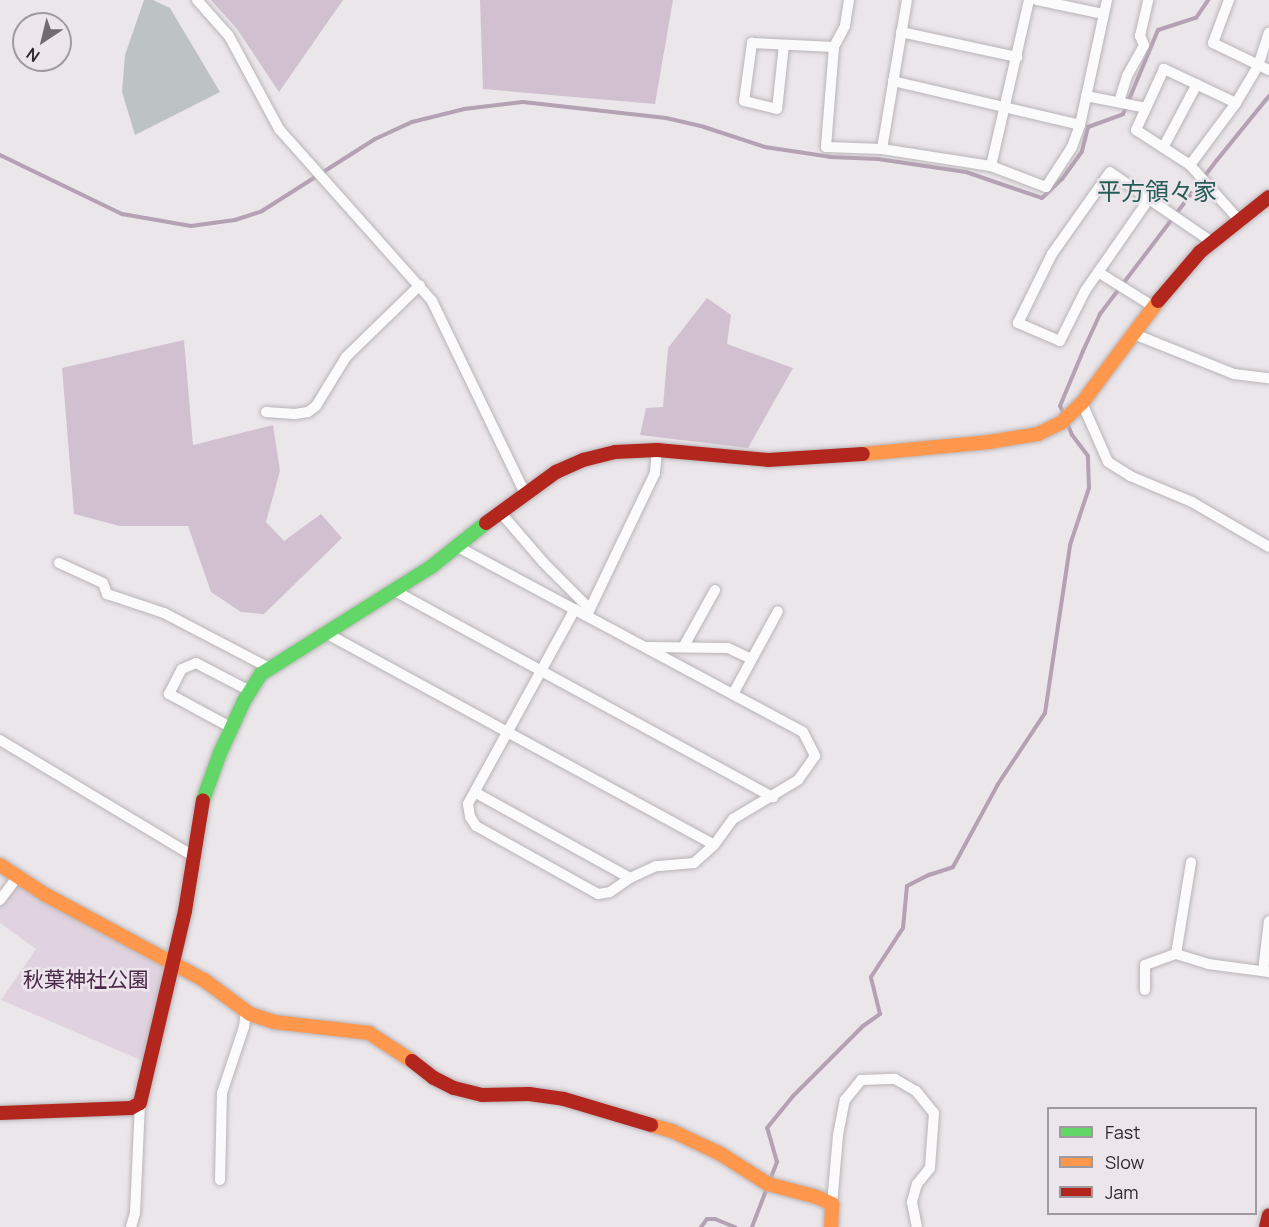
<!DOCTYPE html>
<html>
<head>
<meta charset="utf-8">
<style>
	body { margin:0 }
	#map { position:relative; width:1269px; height:1227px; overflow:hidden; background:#ebe6ea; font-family:Manrope,"Noto Sans JP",sans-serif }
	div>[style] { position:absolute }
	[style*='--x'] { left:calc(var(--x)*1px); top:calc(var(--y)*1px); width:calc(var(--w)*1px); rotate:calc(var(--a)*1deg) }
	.green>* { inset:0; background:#e0d3df }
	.forest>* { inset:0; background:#d1c1d0 }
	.stream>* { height:4px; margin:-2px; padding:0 2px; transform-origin:2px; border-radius:2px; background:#b4a1b3 }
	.building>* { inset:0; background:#bdc2c3 }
	.roads { filter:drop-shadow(0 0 2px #b8b4b7) drop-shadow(0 0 2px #b8b4b7) }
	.street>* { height:10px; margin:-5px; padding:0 5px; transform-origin:5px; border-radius:5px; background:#fcfbfc }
	.fast>* { height:14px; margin:-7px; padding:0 7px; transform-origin:7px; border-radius:7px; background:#63d668 }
	.slow>* { height:14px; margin:-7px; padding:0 7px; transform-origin:7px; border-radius:7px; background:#ff974d }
	.jam>* { height:14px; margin:-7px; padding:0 7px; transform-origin:7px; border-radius:7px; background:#b3261e }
	span { translate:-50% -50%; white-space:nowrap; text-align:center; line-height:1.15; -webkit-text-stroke:5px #ece5eb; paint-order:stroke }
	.park-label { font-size:21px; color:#4b284a }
	.quarter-label { font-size:24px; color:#255d56 }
	.legend { position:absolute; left:1047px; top:1107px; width:210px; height:108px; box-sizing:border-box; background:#ece5eb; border:2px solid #9f9a9f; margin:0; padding:8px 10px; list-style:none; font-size:18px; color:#2c292c }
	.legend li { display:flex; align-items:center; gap:12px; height:30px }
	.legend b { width:30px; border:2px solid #9f9a9f }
	.north { position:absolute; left:12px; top:12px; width:60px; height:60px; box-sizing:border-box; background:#ece5eb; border:2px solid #9f9a9f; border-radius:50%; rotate:215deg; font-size:16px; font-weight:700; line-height:24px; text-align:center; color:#2c292c }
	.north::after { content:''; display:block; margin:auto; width:21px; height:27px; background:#6f6b6e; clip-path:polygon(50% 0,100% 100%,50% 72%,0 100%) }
</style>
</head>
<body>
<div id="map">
	<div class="green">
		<i style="clip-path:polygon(19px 883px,169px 964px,145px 1062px,1px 1000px,36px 949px,0 923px,0 907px)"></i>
	</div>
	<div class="forest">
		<i style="clip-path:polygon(211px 0,343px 0,279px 92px,237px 29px)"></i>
		<i style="clip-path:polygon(480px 0,673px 0,655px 104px,483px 89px)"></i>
		<i style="clip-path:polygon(707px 298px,731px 315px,727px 344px,793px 368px,748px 448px,640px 435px,646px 408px,663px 407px,668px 348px)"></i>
		<i style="clip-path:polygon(184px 340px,193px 445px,273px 425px,280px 471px,266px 522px,284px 541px,321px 514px,342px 538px,264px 614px,241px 612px,211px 592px,188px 526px,120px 526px,74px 514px,62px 368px)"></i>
	</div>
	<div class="stream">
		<i style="--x:0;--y:155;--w:136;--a:25.8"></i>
		<i style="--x:122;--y:214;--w:70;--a:9.9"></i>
		<i style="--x:191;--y:226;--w:44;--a:-7.8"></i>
		<i style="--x:235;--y:220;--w:28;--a:-18"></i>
		<i style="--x:262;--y:211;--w:134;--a:-32.5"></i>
		<i style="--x:375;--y:139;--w:41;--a:-24.7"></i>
		<i style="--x:412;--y:122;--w:54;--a:-14"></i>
		<i style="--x:464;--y:109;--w:59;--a:-6.8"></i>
		<i style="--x:523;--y:102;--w:144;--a:6.4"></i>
		<i style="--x:666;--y:118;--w:39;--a:13"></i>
		<i style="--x:704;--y:127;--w:64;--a:18.2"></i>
		<i style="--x:765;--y:147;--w:67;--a:8.6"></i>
		<i style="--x:831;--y:157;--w:47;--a:2.4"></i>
		<i style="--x:878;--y:159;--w:89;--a:8.4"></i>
		<i style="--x:966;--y:172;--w:80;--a:18.9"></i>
		<i style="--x:1042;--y:198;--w:28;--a:-44"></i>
		<i style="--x:1062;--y:179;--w:34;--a:-54"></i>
		<i style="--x:1082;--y:151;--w:25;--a:-76"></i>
		<i style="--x:1088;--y:127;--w:37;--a:-20"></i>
		<i style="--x:1123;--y:114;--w:91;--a:-67.4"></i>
		<i style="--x:1158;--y:30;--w:40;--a:-18"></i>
		<i style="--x:1196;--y:18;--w:22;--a:-56"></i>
		<i style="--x:701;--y:1227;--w:10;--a:-53"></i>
		<i style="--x:707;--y:1219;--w:8;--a:0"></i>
		<i style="--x:715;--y:1219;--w:22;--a:22"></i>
		<i style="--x:752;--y:1227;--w:70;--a:-69"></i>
		<i style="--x:777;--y:1162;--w:35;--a:-106"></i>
		<i style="--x:767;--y:1128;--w:41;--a:-50.9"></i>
		<i style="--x:793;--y:1096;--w:99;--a:-45"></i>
		<i style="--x:863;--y:1026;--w:21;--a:-35"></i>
		<i style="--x:880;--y:1014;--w:38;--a:-104"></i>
		<i style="--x:871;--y:977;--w:59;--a:-56.9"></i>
		<i style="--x:903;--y:928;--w:42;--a:-84.6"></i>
		<i style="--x:907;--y:886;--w:25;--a:-27"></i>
		<i style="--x:929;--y:875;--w:25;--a:-18"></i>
		<i style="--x:953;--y:867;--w:94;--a:-61.5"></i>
		<i style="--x:998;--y:784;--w:85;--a:-56.5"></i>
		<i style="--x:1045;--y:713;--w:170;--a:-81.5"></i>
		<i style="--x:1070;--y:545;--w:60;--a:-71.6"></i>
		<i style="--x:1089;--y:488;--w:32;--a:-92"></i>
		<i style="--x:1088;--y:456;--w:26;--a:-127"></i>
		<i style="--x:1072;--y:435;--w:31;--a:-112"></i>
		<i style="--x:1060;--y:406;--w:60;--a:-67.3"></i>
		<i style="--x:1083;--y:351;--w:41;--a:-65.3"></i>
		<i style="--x:1100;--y:314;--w:193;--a:-52.8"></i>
		<i style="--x:1217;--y:160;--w:82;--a:-50.9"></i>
	</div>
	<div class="building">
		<i style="clip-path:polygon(144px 0,153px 0,170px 8px,220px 92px,135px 135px,122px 92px,125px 55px)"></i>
	</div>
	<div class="roads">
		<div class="street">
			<i style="--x:197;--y:0;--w:48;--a:48.4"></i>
			<i style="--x:229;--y:36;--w:106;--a:61.7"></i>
			<i style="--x:279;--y:129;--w:230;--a:48.3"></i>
			<i style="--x:432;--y:301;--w:213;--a:64.2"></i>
			<i style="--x:849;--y:0;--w:26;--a:99"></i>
			<i style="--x:845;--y:26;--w:24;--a:118"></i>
			<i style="--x:834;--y:47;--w:100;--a:94.6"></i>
			<i style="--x:826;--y:147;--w:56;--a:2"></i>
			<i style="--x:882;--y:149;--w:110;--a:8.9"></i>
			<i style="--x:991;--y:166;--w:59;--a:20.9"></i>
			<i style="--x:1046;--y:187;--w:48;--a:-57"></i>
			<i style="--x:1072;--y:147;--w:23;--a:-70"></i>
			<i style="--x:1080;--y:125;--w:128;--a:-77.8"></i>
			<i style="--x:1037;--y:0;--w:67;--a:12"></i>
			<i style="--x:1229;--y:0;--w:46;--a:110.4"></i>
			<i style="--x:1213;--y:43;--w:62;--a:25.7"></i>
			<i style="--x:901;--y:32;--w:119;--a:12.2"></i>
			<i style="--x:784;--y:45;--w:64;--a:96.2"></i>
			<i style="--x:777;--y:109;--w:34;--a:-166"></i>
			<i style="--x:744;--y:101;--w:59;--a:-82.1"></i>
			<i style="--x:752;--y:43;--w:82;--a:2.8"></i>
			<i style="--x:893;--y:81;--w:192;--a:13.2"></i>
			<i style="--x:1086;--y:96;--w:61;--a:11.3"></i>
			<i style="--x:1119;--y:102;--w:27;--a:-73"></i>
			<i style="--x:1127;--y:76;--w:35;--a:-61"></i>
			<i style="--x:1144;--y:45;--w:10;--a:-114"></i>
			<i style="--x:1140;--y:36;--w:37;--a:-77"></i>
			<i style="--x:1236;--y:103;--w:80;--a:-154.7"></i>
			<i style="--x:1164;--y:69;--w:67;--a:114.7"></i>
			<i style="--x:1136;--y:130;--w:64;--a:32.9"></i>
			<i style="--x:1190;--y:165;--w:74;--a:48.3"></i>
			<i style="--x:1164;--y:146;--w:70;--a:-62"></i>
			<i style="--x:882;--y:149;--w:151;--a:-80.5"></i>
			<i style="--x:1190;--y:165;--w:77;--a:-53.4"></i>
			<i style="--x:1236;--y:103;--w:43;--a:-59.3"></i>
			<i style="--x:1258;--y:66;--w:35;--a:-72"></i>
			<i style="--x:991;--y:166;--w:170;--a:-77.1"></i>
			<i style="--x:1149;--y:199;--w:112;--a:124.8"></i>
			<i style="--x:1085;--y:291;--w:56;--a:116.6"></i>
			<i style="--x:1060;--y:341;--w:46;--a:-156.8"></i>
			<i style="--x:1018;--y:323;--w:77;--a:-63.8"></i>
			<i style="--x:1052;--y:254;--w:100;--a:-54.7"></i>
			<i style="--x:1110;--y:172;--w:47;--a:34.7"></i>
			<i style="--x:1149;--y:199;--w:76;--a:34.3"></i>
			<i style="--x:1098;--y:272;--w:66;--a:32"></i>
			<i style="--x:1134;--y:334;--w:108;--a:21.8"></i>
			<i style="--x:1234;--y:374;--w:35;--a:7"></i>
			<i style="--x:1082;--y:403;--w:64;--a:66.2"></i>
			<i style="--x:1108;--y:462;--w:26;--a:32"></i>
			<i style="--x:1130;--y:476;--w:67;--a:22.8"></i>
			<i style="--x:1192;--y:502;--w:89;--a:30.3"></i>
			<i style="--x:266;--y:412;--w:29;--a:4"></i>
			<i style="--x:295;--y:414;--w:13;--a:-9"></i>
			<i style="--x:308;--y:412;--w:10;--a:-37"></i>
			<i style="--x:316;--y:406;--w:57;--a:-58.5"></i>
			<i style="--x:346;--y:357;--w:103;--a:-44.2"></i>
			<i style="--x:501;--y:513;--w:65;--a:49.4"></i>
			<i style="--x:543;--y:562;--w:66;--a:45"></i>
			<i style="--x:458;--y:547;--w:391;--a:28.2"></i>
			<i style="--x:803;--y:732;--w:27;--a:63"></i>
			<i style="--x:815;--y:756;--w:29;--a:125"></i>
			<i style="--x:798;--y:780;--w:76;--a:149"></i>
			<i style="--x:733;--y:819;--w:32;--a:126"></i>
			<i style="--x:714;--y:845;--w:27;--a:138"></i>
			<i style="--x:694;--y:863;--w:38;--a:175"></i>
			<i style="--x:656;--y:866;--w:29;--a:155"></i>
			<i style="--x:630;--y:878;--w:176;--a:-151.1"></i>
			<i style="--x:59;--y:563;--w:48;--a:24.4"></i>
			<i style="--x:103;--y:583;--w:12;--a:70"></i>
			<i style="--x:107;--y:594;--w:60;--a:18.4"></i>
			<i style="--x:164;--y:613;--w:119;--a:27.6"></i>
			<i style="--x:393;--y:590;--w:433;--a:28.6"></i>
			<i style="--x:575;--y:609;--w:222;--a:118.8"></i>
			<i style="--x:468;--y:804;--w:13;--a:81"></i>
			<i style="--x:470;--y:817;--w:11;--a:56"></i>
			<i style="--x:476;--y:826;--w:140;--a:29.1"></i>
			<i style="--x:598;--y:894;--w:12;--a:-9"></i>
			<i style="--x:610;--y:892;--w:24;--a:-35"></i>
			<i style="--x:587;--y:615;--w:157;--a:-64.4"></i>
			<i style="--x:655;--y:473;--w:23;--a:-85"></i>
			<i style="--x:324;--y:632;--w:444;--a:28.6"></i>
			<i style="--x:684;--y:646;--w:64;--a:-61"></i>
			<i style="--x:647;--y:647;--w:81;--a:0.7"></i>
			<i style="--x:728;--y:648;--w:26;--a:25"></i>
			<i style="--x:733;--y:694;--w:94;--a:-61.5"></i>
			<i style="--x:232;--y:728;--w:72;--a:-151.6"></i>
			<i style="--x:169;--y:694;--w:28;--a:-63"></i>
			<i style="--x:182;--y:669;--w:15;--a:-23"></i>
			<i style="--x:196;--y:663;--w:61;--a:27.4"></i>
			<i style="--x:0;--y:740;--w:225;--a:31"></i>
			<i style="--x:0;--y:900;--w:30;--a:-53"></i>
			<i style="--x:1176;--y:954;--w:93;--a:-80.7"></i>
			<i style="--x:1263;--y:971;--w:50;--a:-83.2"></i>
			<i style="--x:1145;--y:990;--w:25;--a:-90"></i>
			<i style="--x:1145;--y:965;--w:33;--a:-20"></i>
			<i style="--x:1176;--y:954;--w:34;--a:17"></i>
			<i style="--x:1208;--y:964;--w:62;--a:7.5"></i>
			<i style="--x:220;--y:1180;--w:87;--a:-88.7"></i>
			<i style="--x:222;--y:1093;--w:70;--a:-71.6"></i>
			<i style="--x:244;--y:1027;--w:16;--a:-83"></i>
			<i style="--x:832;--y:1204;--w:69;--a:-85"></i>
			<i style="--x:838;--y:1135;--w:36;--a:-79"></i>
			<i style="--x:845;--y:1100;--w:26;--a:-51"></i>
			<i style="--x:861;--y:1080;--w:34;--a:-2"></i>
			<i style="--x:895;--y:1079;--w:24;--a:30"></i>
			<i style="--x:916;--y:1091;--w:28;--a:51"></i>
			<i style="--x:934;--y:1113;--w:55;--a:94.2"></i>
			<i style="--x:930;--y:1168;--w:21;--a:129"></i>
			<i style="--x:917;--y:1184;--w:19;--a:106"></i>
			<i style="--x:912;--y:1202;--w:25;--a:79"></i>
			<i style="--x:131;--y:1227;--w:15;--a:-74"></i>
			<i style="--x:135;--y:1213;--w:110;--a:-87.4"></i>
		</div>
		<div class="fast">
			<i style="--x:203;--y:800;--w:50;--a:-70.1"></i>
			<i style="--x:220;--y:753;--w:57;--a:-65.2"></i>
			<i style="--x:244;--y:701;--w:32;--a:-58"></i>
			<i style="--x:261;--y:674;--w:201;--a:-32.2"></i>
			<i style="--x:431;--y:567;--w:70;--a:-38.7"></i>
		</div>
		<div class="slow">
			<i style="--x:863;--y:454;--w:127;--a:-5.4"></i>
			<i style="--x:989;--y:442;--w:50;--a:-9.3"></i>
			<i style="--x:1038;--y:434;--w:25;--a:-26"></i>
			<i style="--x:1061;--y:423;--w:29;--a:-44"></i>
			<i style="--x:1082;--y:403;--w:127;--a:-53.3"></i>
			<i style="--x:0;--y:865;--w:55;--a:33.1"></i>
			<i style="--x:46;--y:895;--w:179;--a:28.3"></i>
			<i style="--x:204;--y:980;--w:57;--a:36.5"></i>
			<i style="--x:250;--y:1014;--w:25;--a:18"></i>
			<i style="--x:274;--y:1022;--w:96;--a:6.6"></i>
			<i style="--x:369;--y:1033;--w:51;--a:33.1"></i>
			<i style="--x:651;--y:1125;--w:22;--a:16"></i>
			<i style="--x:672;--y:1131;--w:52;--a:25.1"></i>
			<i style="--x:719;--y:1153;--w:58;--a:32.3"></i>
			<i style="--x:768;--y:1184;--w:51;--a:14.9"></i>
			<i style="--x:817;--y:1197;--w:17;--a:25"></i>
			<i style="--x:832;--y:1204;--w:23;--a:92"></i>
		</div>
		<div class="jam">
			<i style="--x:1158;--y:301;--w:65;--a:-49.4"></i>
			<i style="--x:1200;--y:252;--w:88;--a:-38.6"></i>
			<i style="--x:486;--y:523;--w:87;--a:-36.1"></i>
			<i style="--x:556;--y:472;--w:30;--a:-24"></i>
			<i style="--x:583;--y:460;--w:33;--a:-14"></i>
			<i style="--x:615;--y:452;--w:42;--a:-2.7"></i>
			<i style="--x:657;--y:450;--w:111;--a:5.1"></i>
			<i style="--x:768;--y:460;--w:95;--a:-3.6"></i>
			<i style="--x:412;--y:1061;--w:28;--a:38"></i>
			<i style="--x:434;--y:1078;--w:22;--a:27"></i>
			<i style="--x:454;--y:1088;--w:29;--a:14"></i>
			<i style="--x:482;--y:1095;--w:47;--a:-1.2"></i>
			<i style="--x:529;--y:1094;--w:35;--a:8"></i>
			<i style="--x:564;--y:1099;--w:91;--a:16.6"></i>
			<i style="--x:0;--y:1113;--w:131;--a:-2.2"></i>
			<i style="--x:131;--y:1108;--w:10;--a:-29"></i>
			<i style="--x:140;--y:1103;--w:197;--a:-76.8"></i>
			<i style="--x:185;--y:911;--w:112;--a:-80.8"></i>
			<i style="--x:1266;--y:1227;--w:12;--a:-76"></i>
		</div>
	</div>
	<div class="park-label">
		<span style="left:86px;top:979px">秋葉神社公園</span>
	</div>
	<div class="quarter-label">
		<span style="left:1157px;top:191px">平方領々家</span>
	</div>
	<ul class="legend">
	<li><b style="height:8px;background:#63d668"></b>Fast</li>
	<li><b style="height:8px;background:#ff974d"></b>Slow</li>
	<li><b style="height:8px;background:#b3261e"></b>Jam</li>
	</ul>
	<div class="north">N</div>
</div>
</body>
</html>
